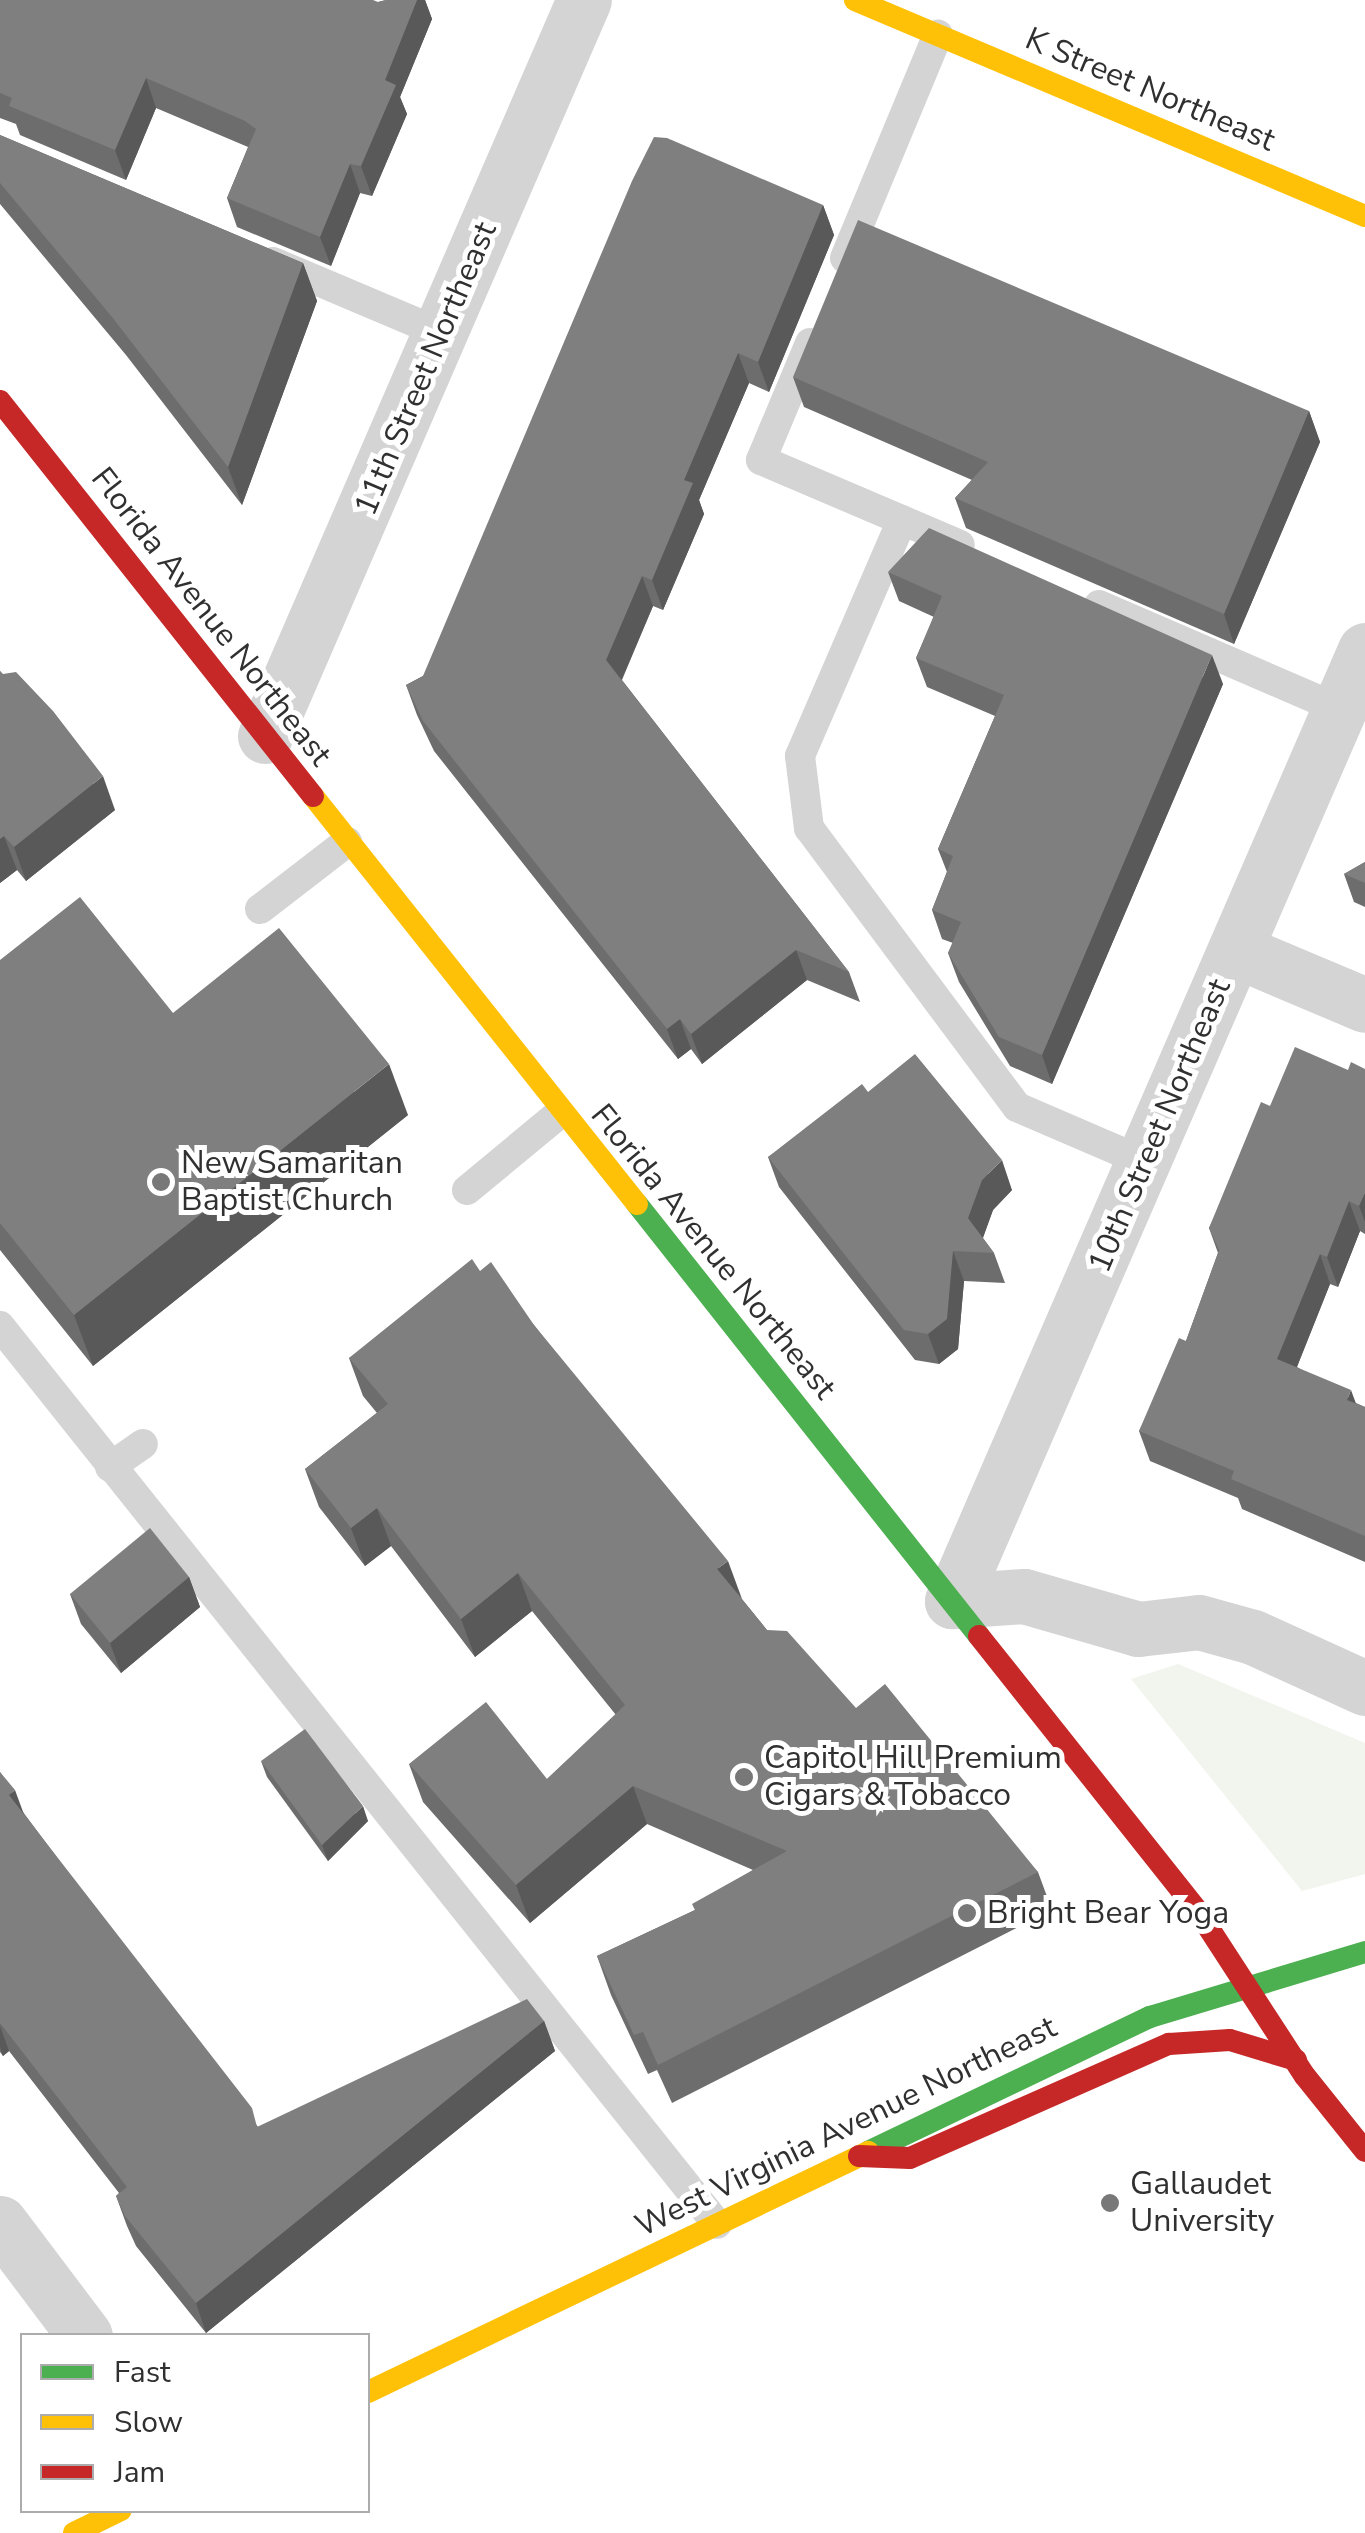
<!DOCTYPE html>
<html>
<head>
<meta charset="utf-8">
<style>
	body { margin:0 }
	#map { position:relative; width:1365px; height:2533px; overflow:hidden; background:#fff; font-family:"Nunito Sans",sans-serif }
	div>[style] { position:absolute }
	[style*='--x'] { left:calc(var(--x)*1px); top:calc(var(--y)*1px); width:calc(var(--w)*1px); rotate:calc(var(--a)*1deg) }
	.green>* { inset:0; background:#f1f5ed }
	.lane>* { height:30px; margin:-15px; padding:0 15px; transform-origin:15px; border-radius:15px; background:#d4d4d4 }
	.street>* { height:55px; margin:-27.5px; padding:0 27.5px; transform-origin:27.5px; border-radius:27.5px; background:#d4d4d4 }
	.fast>* { height:22px; margin:-11px; padding:0 11px; transform-origin:11px; border-radius:11px; background:#4caf50 }
	.slow>* { height:22px; margin:-11px; padding:0 11px; transform-origin:11px; border-radius:11px; background:#ffc107 }
	.jam>* { height:22px; margin:-11px; padding:0 11px; transform-origin:11px; border-radius:11px; background:#c62828 }
	.wall>* { inset:0; background:#6d6d6d }
	.shaded-wall>* { inset:0; background:#595959 }
	.building>* { inset:0; background:#7f7f7f }
	.dots>* { width:28px; height:28px; translate:-50% -50%; box-sizing:border-box; border:5px solid #fff; border-radius:50% }
	span { translate:-50% -50%; white-space:nowrap; text-align:center; line-height:1.15; -webkit-text-stroke:10px #fff; paint-order:stroke }
	.street-label { font-size:32px; color:#303030 }
	.poi-label { font-size:32px; color:#303030 }
	.left { translate:0 -50%; text-align:left }
	.legend { position:absolute; left:20px; top:2333px; width:350px; height:180px; box-sizing:border-box; background:#fff; border:2px solid #acacac; margin:0; padding:12px 18px; list-style:none; font-size:30px; color:#303030 }
	.legend li { display:flex; align-items:center; gap:20px; height:50px }
	.legend b { width:50px; border:2px solid #acacac }
</style>
</head>
<body>
<div id="map">
	<div class="green">
		<i style="clip-path:polygon(1178px 1664px,1365px 1743px,1365px 1874px,1302px 1891px,1131px 1679px)"></i>
	</div>
	<div class="lane">
		<i style="--x:845;--y:258;--w:242;--a:-67.4"></i>
		<i style="--x:273;--y:262;--w:182;--a:22.9"></i>
		<i style="--x:810;--y:343;--w:127;--a:112.7"></i>
		<i style="--x:761;--y:460;--w:216;--a:23.1"></i>
		<i style="--x:902;--y:520;--w:257;--a:113.4"></i>
		<i style="--x:800;--y:756;--w:73;--a:82.9"></i>
		<i style="--x:809;--y:828;--w:348;--a:53.3"></i>
		<i style="--x:1017;--y:1107;--w:139;--a:23.3"></i>
		<i style="--x:1099;--y:605;--w:262;--a:23.4"></i>
		<i style="--x:260;--y:909;--w:110;--a:-37.6"></i>
		<i style="--x:467;--y:1190;--w:119;--a:-39.6"></i>
		<i style="--x:0;--y:1326;--w:1149;--a:51.39"></i>
		<i style="--x:110;--y:1467;--w:40;--a:-34.9"></i>
	</div>
	<div class="street">
		<i style="--x:1365;--y:650;--w:1037;--a:113.47"></i>
		<i style="--x:952;--y:1601;--w:72;--a:-4"></i>
		<i style="--x:1024;--y:1596;--w:119;--a:16.1"></i>
		<i style="--x:1138;--y:1629;--w:61;--a:-6.5"></i>
		<i style="--x:1199;--y:1622;--w:56;--a:15.5"></i>
		<i style="--x:1253;--y:1637;--w:123;--a:24.5"></i>
		<i style="--x:265;--y:736;--w:802;--a:-66.57"></i>
		<i style="--x:1235;--y:950;--w:141;--a:22.9"></i>
		<i style="--x:0;--y:2223;--w:141;--a:53"></i>
	</div>
	<div class="fast">
		<i style="--x:637;--y:1204;--w:551;--a:51.63"></i>
		<i style="--x:868;--y:2152;--w:313;--a:-25.6"></i>
		<i style="--x:1150;--y:2017;--w:225;--a:-16.8"></i>
	</div>
	<div class="slow">
		<i style="--x:855;--y:0;--w:554;--a:22.95"></i>
		<i style="--x:313;--y:796;--w:521;--a:51.55"></i>
		<i style="--x:368;--y:2392;--w:555;--a:-25.64"></i>
		<i style="--x:74;--y:2533;--w:52;--a:-26.1"></i>
	</div>
	<div class="jam">
		<i style="--x:0;--y:401;--w:504;--a:51.61"></i>
		<i style="--x:979;--y:1636;--w:354;--a:51.5"></i>
		<i style="--x:1199;--y:1913;--w:194;--a:57"></i>
		<i style="--x:1305;--y:2076;--w:96;--a:51.3"></i>
		<i style="--x:859;--y:2156;--w:51;--a:2.2"></i>
		<i style="--x:910;--y:2158;--w:283;--a:-23.8"></i>
		<i style="--x:1169;--y:2044;--w:61;--a:-3.8"></i>
		<i style="--x:1230;--y:2040;--w:69;--a:16.9"></i>
	</div>
	<div class="wall">
		<i style="clip-path:polygon(0 0,378px 2px,386px 0,425px 0,432px 19px,400px 97px,407px 114px,372px 196px,360px 193px,331px 266px,237px 227px,227px 198px,248px 147px,156px 108px,126px 180px,20px 135px,16px 124px,0 118px)"></i>
		<i style="clip-path:polygon(0 135px,303px 263px,317px 301px,242px 505px,126px 355px,0 204px)"></i>
		<i style="clip-path:polygon(823px 205px,834px 235px,769px 392px,749px 383px,699px 500px,704px 514px,663px 610px,653px 606px,622px 680px,849px 972px,860px 1002px,807px 980px,702px 1064px,691px 1049px,678px 1059px,434px 751px,417px 715px,406px 685px,423px 676px)"></i>
		<i style="clip-path:polygon(793px 377px,1309px 411px,1320px 442px,1234px 644px,966px 528px,955px 498px,972px 480px,804px 407px)"></i>
		<i style="clip-path:polygon(888px 572px,1223px 684px,1052px 1084px,1010px 1066px,959px 982px,948px 953px,953px 943px,942px 939px,932px 910px,947px 872px,938px 849px,995px 716px,927px 687px,916px 658px,934px 617px,899px 601px)"></i>
		<i style="clip-path:polygon(0 671px,115px 810px,26px 881px,17px 870px,0 883px)"></i>
		<i style="clip-path:polygon(1365px 862px,1365px 907px,1354px 902px,1344px 874px)"></i>
		<i style="clip-path:polygon(0 960px,173px 1013px,408px 1115px,93px 1366px,0 1250px)"></i>
		<i style="clip-path:polygon(1365px 1069px,1365px 1234px,1360px 1231px,1338px 1287px,1330px 1284px,1297px 1367px,1356px 1403px,1365px 1407px,1365px 1562px,1242px 1509px,1238px 1498px,1150px 1461px,1139px 1431px,1186px 1341px,1218px 1253px,1209px 1228px,1270px 1106px,1348px 1070px)"></i>
		<i style="clip-path:polygon(868px 1092px,1012px 1190px,993px 1210px,983px 1238px,994px 1253px,1005px 1283px,964px 1281px,958px 1349px,939px 1364px,915px 1360px,779px 1187px,768px 1157px)"></i>
		<i style="clip-path:polygon(480px 1271px,534px 1325px,742px 1599px,767px 1630px,1038px 1872px,1052px 1910px,672px 2103px,657px 2070px,648px 2074px,611px 1995px,597px 1956px,695px 1910px,753px 1870px,647px 1824px,530px 1923px,423px 1802px,409px 1764px,547px 1779px,616px 1715px,532px 1611px,475px 1657px,391px 1546px,365px 1566px,319px 1507px,305px 1469px,377px 1413px,363px 1396px,349px 1358px)"></i>
		<i style="clip-path:polygon(189px 1577px,200px 1607px,121px 1673px,81px 1624px,70px 1594px)"></i>
		<i style="clip-path:polygon(261px 1761px,368px 1821px,328px 1861px,267px 1777px)"></i>
		<i style="clip-path:polygon(0 1772px,23px 1812px,258px 2127px,544px 2021px,555px 2051px,206px 2333px,136px 2246px,127px 2226px,116px 2196px,119px 2193px,9px 2051px,3px 2056px,0 2052px)"></i>
	</div>
	<div class="shaded-wall">
		<i style="clip-path:polygon(417px 0,425px 0,432px 19px,400px 97px,407px 114px,372px 196px,361px 166px,385px 80px)"></i>
		<i style="clip-path:polygon(146px 78px,156px 108px,126px 180px,115px 150px)"></i>
		<i style="clip-path:polygon(350px 164px,360px 193px,331px 266px,320px 237px)"></i>
		<i style="clip-path:polygon(823px 205px,834px 235px,769px 392px,758px 362px)"></i>
		<i style="clip-path:polygon(303px 263px,317px 301px,242px 505px,228px 467px)"></i>
		<i style="clip-path:polygon(738px 353px,749px 383px,699px 500px,704px 514px,663px 610px,652px 580px,684px 480px)"></i>
		<i style="clip-path:polygon(1309px 411px,1320px 442px,1234px 644px,1224px 614px)"></i>
		<i style="clip-path:polygon(642px 576px,653px 606px,617px 690px,606px 660px)"></i>
		<i style="clip-path:polygon(1212px 655px,1223px 684px,1052px 1084px,1042px 1055px)"></i>
		<i style="clip-path:polygon(103px 776px,115px 810px,26px 881px,14px 847px)"></i>
		<i style="clip-path:polygon(4px 836px,17px 870px,0 883px,0 839px)"></i>
		<i style="clip-path:polygon(796px 950px,807px 980px,702px 1064px,691px 1034px)"></i>
		<i style="clip-path:polygon(680px 1019px,691px 1049px,678px 1059px,667px 1029px)"></i>
		<i style="clip-path:polygon(389px 1064px,408px 1115px,93px 1366px,74px 1315px)"></i>
		<i style="clip-path:polygon(1002px 1160px,1012px 1190px,993px 1210px,979px 1248px,968px 1218px,982px 1180px)"></i>
		<i style="clip-path:polygon(1364px 1193px,1365px 1195px,1365px 1222px,1359px 1206px)"></i>
		<i style="clip-path:polygon(1349px 1201px,1360px 1231px,1338px 1287px,1327px 1257px)"></i>
		<i style="clip-path:polygon(953px 1251px,964px 1281px,958px 1349px,939px 1364px,928px 1334px)"></i>
		<i style="clip-path:polygon(1320px 1254px,1330px 1284px,1288px 1389px,1277px 1359px)"></i>
		<i style="clip-path:polygon(1351px 1390px,1362px 1420px,1347px 1400px)"></i>
		<i style="clip-path:polygon(377px 1508px,391px 1546px,365px 1566px,351px 1528px)"></i>
		<i style="clip-path:polygon(728px 1561px,742px 1599px,717px 1569px)"></i>
		<i style="clip-path:polygon(518px 1573px,532px 1611px,475px 1657px,461px 1619px)"></i>
		<i style="clip-path:polygon(189px 1577px,200px 1607px,121px 1673px,110px 1643px)"></i>
		<i style="clip-path:polygon(633px 1786px,647px 1824px,530px 1923px,516px 1885px)"></i>
		<i style="clip-path:polygon(15px 1790px,26px 1820px,9px 1795px)"></i>
		<i style="clip-path:polygon(363px 1806px,368px 1821px,328px 1861px,322px 1845px)"></i>
		<i style="clip-path:polygon(544px 2021px,555px 2051px,206px 2333px,196px 2303px)"></i>
		<i style="clip-path:polygon(0 2026px,9px 2051px,3px 2056px,0 2047px)"></i>
	</div>
	<div class="building">
		<i style="clip-path:polygon(0 0,373px 0,378px 2px,386px 0,417px 0,385px 80px,396px 85px,361px 166px,350px 164px,320px 237px,227px 198px,256px 129px,245px 121px,146px 78px,115px 150px,9px 106px,12px 98px,0 93px)"></i>
		<i style="clip-path:polygon(0 135px,303px 263px,228px 467px,112px 317px,0 183px)"></i>
		<i style="clip-path:polygon(654px 137px,667px 138px,823px 205px,758px 362px,738px 353px,684px 480px,693px 483px,652px 580px,642px 576px,606px 660px,849px 972px,796px 950px,691px 1034px,680px 1019px,667px 1029px,423px 721px,406px 685px,423px 676px,632px 181px)"></i>
		<i style="clip-path:polygon(858px 220px,1309px 411px,1224px 614px,955px 498px,988px 462px,793px 377px)"></i>
		<i style="clip-path:polygon(929px 528px,1212px 655px,1042px 1055px,999px 1037px,948px 953px,961px 922px,932px 910px,953px 856px,938px 849px,1004px 695px,916px 658px,942px 596px,888px 572px)"></i>
		<i style="clip-path:polygon(0 671px,3px 674px,16px 672px,53px 711px,103px 776px,14px 847px,4px 836px,0 839px)"></i>
		<i style="clip-path:polygon(1365px 862px,1365px 883px,1344px 874px)"></i>
		<i style="clip-path:polygon(80px 897px,173px 1013px,279px 928px,389px 1064px,74px 1315px,0 1223px,0 960px)"></i>
		<i style="clip-path:polygon(1295px 1047px,1348px 1070px,1351px 1062px,1365px 1069px,1365px 1193px,1359px 1206px,1349px 1201px,1327px 1257px,1320px 1254px,1277px 1359px,1351px 1390px,1347px 1400px,1365px 1407px,1365px 1536px,1231px 1479px,1234px 1471px,1139px 1431px,1179px 1338px,1186px 1341px,1219px 1250px,1209px 1228px,1261px 1102px,1270px 1106px)"></i>
		<i style="clip-path:polygon(915px 1054px,1002px 1160px,982px 1180px,968px 1218px,994px 1253px,953px 1251px,947px 1319px,928px 1334px,904px 1330px,768px 1157px,862px 1084px,868px 1092px)"></i>
		<i style="clip-path:polygon(472px 1259px,480px 1271px,491px 1262px,534px 1325px,728px 1561px,717px 1569px,767px 1630px,787px 1631px,856px 1708px,885px 1684px,1038px 1872px,658px 2065px,643px 2032px,634px 2035px,597px 1956px,695px 1910px,692px 1904px,787px 1851px,633px 1786px,516px 1885px,409px 1764px,486px 1702px,547px 1779px,625px 1705px,518px 1573px,461px 1619px,377px 1508px,351px 1528px,305px 1469px,388px 1404px,349px 1358px)"></i>
		<i style="clip-path:polygon(150px 1528px,189px 1577px,110px 1643px,70px 1594px)"></i>
		<i style="clip-path:polygon(305px 1729px,363px 1806px,322px 1845px,261px 1761px)"></i>
		<i style="clip-path:polygon(0 1772px,15px 1790px,9px 1795px,252px 2108px,257px 2127px,527px 1999px,544px 2021px,196px 2303px,125px 2216px,116px 2196px,127px 2187px,0 2023px)"></i>
	</div>
	<div class="dots">
		<i style="left:161px;top:1182px;background:#787878"></i>
		<i style="left:744px;top:1777px;background:#787878"></i>
		<i style="left:967px;top:1913px;background:#787878"></i>
		<i style="left:1110px;top:2203px;background:#787878"></i>
	</div>
	<div class="street-label">
		<span style="left:1150px;top:90px;rotate:23deg">K Street Northeast</span>
		<span style="left:426px;top:369px;rotate:-67deg">11th Street Northeast</span>
		<span style="left:211px;top:617px;rotate:52deg">Florida Avenue Northeast</span>
		<span style="left:1160px;top:1126px;rotate:-67deg">10th Street Northeast</span>
		<span style="left:713px;top:1252px;rotate:51deg">Florida Avenue Northeast</span>
		<span style="left:846px;top:2127px;rotate:-26deg">West Virginia Avenue Northeast</span>
	</div>
	<div class="poi-label">
		<span class="left" style="left:181px;top:1182px">New Samaritan<br>Baptist Church</span>
		<span class="left" style="left:764px;top:1777px">Capitol Hill Premium<br>Cigars &amp; Tobacco</span>
		<span class="left" style="left:987px;top:1913px">Bright Bear Yoga</span>
		<span class="left" style="left:1130px;top:2203px">Gallaudet<br>University</span>
	</div>
	<ul class="legend">
	<li><b style="height:12px;background:#4caf50"></b>Fast</li>
	<li><b style="height:12px;background:#ffc107"></b>Slow</li>
	<li><b style="height:12px;background:#c62828"></b>Jam</li>
	</ul>
</div>
</body>
</html>
